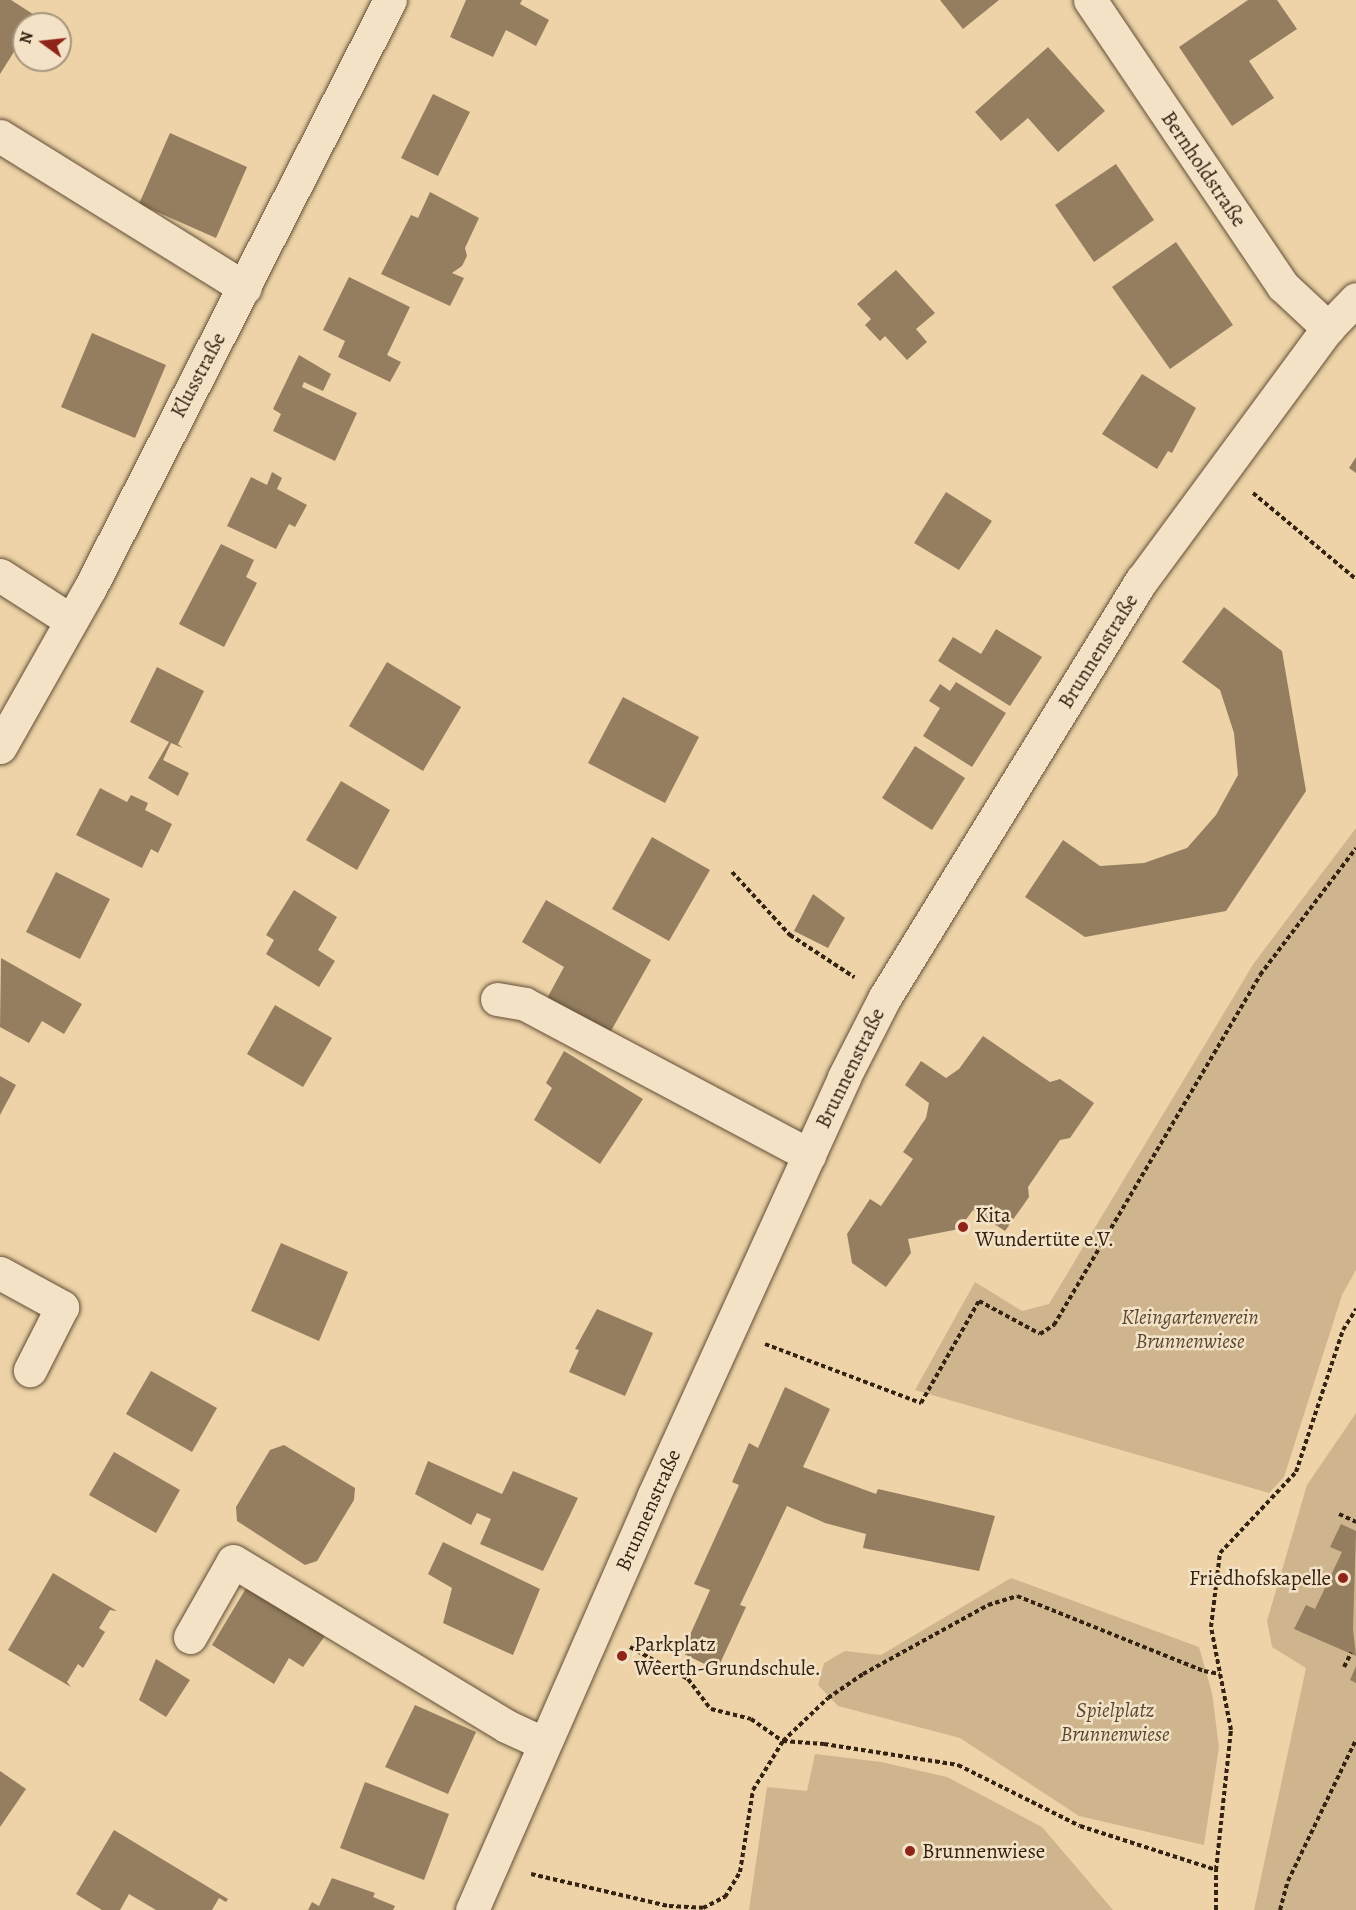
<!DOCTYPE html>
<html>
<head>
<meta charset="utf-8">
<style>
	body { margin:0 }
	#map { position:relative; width:1356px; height:1910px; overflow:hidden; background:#edd3a7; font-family:Alegreya,serif }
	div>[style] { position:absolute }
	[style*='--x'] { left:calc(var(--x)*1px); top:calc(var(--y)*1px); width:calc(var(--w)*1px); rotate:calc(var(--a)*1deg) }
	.green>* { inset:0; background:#ceb58e }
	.building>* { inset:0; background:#947e5f }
	.path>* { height:4px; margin-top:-2px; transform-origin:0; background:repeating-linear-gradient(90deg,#342212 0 4.5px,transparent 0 7.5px) }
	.roads { filter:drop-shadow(0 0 2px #624e37) drop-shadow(0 0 2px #624e37) }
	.minor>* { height:33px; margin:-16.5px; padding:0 16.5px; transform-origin:16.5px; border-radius:16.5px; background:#f3e2c6 }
	.dots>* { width:16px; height:16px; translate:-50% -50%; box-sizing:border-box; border:3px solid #f3e2c6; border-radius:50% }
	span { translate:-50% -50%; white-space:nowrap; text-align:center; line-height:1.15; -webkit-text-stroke:5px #f3e2c6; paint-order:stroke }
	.street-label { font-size:21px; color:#342212 }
	.poi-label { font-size:21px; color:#342212 }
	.left { translate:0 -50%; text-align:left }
	.right { translate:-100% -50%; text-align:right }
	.park-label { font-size:21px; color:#5a4731; font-style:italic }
	.north { position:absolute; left:12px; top:12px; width:60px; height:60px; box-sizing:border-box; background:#f3e2c6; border:2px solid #a7957e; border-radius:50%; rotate:285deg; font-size:16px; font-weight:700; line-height:24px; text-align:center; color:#342212 }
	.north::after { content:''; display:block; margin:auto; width:21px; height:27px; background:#8f2418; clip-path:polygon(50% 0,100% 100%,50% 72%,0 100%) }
</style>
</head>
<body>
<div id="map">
	<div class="green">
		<i style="clip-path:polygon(1356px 828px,1356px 1270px,1342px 1295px,1284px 1477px,1269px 1493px,915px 1390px,975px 1282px,1022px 1311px,1049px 1304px,1254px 963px)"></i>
		<i style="clip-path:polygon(1356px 1413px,1356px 1910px,1254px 1910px,1306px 1668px,1272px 1647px,1267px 1621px,1307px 1485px)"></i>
		<i style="clip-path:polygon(1011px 1578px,1199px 1647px,1212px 1693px,1219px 1747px,1204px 1845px,1079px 1816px,960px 1738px,838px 1706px,818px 1685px,824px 1663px,845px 1651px,881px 1655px)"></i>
		<i style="clip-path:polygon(815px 1754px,881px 1762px,947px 1777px,1042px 1827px,1113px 1910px,749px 1910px,767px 1787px,807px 1791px)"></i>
	</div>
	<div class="building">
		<i style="clip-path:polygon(0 0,11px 0,36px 16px,31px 24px,24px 24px,24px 36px,0 74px)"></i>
		<i style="clip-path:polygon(466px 0,522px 0,520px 4px,549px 20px,536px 46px,506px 30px,493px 57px,450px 37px)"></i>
		<i style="clip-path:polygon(940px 0,999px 0,963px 29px)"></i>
		<i style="clip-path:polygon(1248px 0,1277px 0,1297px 29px,1249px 61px,1274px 98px,1232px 126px,1179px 47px)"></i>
		<i style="clip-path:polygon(1048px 47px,1105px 111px,1058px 152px,1028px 118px,1001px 141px,975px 112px)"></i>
		<i style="clip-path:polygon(433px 94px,470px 112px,438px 176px,401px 158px)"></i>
		<i style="clip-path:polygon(170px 133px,247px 167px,216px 238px,139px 204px)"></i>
		<i style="clip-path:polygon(1116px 164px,1154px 220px,1094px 262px,1055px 205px)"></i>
		<i style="clip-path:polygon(430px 192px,479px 218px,465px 248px,467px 256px,462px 266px,452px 273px,464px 278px,450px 306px,381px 274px,411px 215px,418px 218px)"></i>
		<i style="clip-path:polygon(1176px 242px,1233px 325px,1170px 369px,1112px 287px)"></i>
		<i style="clip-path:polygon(896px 270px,935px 313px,916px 329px,927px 342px,907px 360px,885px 336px,880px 341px,865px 325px,871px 319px,857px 304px)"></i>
		<i style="clip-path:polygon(349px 277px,410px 307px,387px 355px,401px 362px,390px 382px,338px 357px,345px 341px,323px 330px)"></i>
		<i style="clip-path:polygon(92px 333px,166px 365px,135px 438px,61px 407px)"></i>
		<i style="clip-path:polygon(299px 355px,331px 374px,323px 391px,304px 382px,302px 387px,357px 413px,335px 461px,273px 431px,281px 414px,273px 409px)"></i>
		<i style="clip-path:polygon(1142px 374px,1196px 408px,1172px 453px,1168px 451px,1157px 469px,1102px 434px)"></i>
		<i style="clip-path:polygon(1356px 457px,1356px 473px,1349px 468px)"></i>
		<i style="clip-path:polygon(272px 472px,282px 478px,277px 489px,307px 505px,295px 527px,289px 524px,276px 549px,227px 526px,251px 477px,267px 485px)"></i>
		<i style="clip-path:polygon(946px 492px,992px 521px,959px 570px,914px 543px)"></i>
		<i style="clip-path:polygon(221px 544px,254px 560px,246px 577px,257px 583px,224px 647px,179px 624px)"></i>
		<i style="clip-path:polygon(1224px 607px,1282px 651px,1306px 791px,1226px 911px,1085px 937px,1025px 897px,1063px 840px,1100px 866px,1144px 863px,1187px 848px,1216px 815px,1238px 775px,1234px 733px,1220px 690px,1182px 662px)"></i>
		<i style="clip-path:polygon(996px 629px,1042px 657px,1010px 706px,938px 661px,953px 637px,981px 654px)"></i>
		<i style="clip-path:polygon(387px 662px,461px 707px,423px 771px,349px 726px)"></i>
		<i style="clip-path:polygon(157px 667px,204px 691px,178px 744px,183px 748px,171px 743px,163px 760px,189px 773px,178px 796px,148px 778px,169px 742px,130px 722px)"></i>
		<i style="clip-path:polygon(956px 682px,1006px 713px,972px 767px,923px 736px,940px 708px,929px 701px,940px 684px,950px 691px)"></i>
		<i style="clip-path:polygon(623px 697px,699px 737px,665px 803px,588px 763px)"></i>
		<i style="clip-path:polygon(915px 746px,965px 778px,932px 830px,882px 798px)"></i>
		<i style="clip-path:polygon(341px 781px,390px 810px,357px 870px,306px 840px)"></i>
		<i style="clip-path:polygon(100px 788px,127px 802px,131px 795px,148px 803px,145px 810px,172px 824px,158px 853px,151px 849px,142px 868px,76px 835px)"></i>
		<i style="clip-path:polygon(652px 837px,710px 870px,669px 941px,612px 909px)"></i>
		<i style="clip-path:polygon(56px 872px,110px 899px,80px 959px,26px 932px)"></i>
		<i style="clip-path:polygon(294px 890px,337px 917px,318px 950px,335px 961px,319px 987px,266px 954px,274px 940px,266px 935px)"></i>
		<i style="clip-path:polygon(813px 894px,845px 918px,828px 948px,794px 931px)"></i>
		<i style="clip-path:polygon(546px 900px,651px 960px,607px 1038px,545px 1002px,564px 967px,522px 942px)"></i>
		<i style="clip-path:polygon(1px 958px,82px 1004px,64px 1034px,42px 1021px,29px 1043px,0 1027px)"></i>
		<i style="clip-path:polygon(275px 1005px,332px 1038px,303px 1087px,247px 1054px)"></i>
		<i style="clip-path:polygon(983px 1036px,1050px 1082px,1060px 1079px,1094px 1103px,1070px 1138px,1060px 1140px,1028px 1187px,1029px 1197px,1005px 1231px,973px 1210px,959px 1229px,908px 1239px,911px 1253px,886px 1287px,852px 1263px,847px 1234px,870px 1199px,881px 1206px,913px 1159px,903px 1152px,926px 1118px,929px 1103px,905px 1085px,921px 1061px,946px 1078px,959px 1069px)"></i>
		<i style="clip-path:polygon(564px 1051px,643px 1099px,600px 1164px,534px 1120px,552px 1088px,546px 1083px)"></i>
		<i style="clip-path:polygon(0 1076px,16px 1085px,0 1115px)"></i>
		<i style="clip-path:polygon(281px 1243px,348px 1272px,319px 1341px,251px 1311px)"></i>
		<i style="clip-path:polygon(597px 1309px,653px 1333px,625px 1396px,569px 1372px,579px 1350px,575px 1349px)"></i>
		<i style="clip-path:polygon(151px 1371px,217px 1408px,192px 1452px,126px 1414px)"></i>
		<i style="clip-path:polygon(785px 1387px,830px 1409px,803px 1467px,876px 1494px,878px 1489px,995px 1516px,979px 1571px,863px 1548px,866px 1534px,825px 1523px,787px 1506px,740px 1605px,746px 1607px,717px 1670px,682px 1653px,710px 1590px,694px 1584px,739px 1485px,732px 1482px,749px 1443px,758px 1448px)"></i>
		<i style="clip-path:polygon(284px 1445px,355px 1488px,354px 1500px,317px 1561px,305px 1565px,237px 1521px,236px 1507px,270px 1450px)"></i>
		<i style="clip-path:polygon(114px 1452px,180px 1490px,156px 1533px,89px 1495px)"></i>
		<i style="clip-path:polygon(428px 1461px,502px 1494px,513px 1471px,578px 1498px,543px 1571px,480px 1544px,491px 1519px,477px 1513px,471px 1525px,415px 1494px)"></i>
		<i style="clip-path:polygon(1341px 1524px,1356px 1531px,1353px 1629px,1356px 1656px,1294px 1629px,1306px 1605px,1315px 1609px,1342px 1552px,1330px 1547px)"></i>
		<i style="clip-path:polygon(443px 1542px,540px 1589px,513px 1655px,443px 1623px,452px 1588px,428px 1574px)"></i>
		<i style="clip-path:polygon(53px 1573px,117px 1611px,110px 1610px,99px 1628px,105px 1632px,83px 1668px,78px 1664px,67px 1682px,71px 1687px,8px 1650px)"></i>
		<i style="clip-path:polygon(251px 1580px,329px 1630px,303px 1667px,289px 1658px,274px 1684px,212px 1645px)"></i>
		<i style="clip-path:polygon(156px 1659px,190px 1680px,166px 1717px,139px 1700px)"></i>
		<i style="clip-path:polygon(1356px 1666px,1356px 1683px,1350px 1680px)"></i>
		<i style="clip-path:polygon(415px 1705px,476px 1732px,448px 1794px,385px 1767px)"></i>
		<i style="clip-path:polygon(0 1771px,26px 1789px,0 1827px)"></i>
		<i style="clip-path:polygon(365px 1782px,449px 1814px,424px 1880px,340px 1848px)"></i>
		<i style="clip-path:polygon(114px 1830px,228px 1899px,226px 1902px,219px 1898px,212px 1910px,156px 1910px,129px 1894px,120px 1910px,102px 1910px,76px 1894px)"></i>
		<i style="clip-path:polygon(332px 1878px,375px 1893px,373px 1897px,395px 1906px,393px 1910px,308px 1910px,312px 1902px,319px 1906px)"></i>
	</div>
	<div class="path">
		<i style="--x:1253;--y:493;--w:134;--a:39.9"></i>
		<i style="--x:732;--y:872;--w:86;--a:47.4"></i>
		<i style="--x:790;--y:935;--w:77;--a:33.3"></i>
		<i style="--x:765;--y:1344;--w:167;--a:20.7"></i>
		<i style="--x:921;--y:1403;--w:117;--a:-60.4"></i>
		<i style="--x:979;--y:1301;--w:69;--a:28.4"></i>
		<i style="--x:1040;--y:1334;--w:17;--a:-33"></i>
		<i style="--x:1054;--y:1325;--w:406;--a:-59.5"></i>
		<i style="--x:1260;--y:975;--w:159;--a:-52.9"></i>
		<i style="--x:1339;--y:1514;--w:19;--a:25"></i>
		<i style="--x:630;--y:1647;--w:66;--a:28.9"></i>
		<i style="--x:688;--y:1679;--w:38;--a:53"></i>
		<i style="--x:711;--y:1709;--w:41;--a:14"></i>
		<i style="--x:751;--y:1719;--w:39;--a:35"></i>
		<i style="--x:783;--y:1741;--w:41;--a:4.2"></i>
		<i style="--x:824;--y:1744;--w:136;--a:8.9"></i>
		<i style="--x:958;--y:1765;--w:136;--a:26.6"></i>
		<i style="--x:1080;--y:1826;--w:143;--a:17.9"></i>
		<i style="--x:1344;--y:1667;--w:16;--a:-63"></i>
		<i style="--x:531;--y:1874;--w:142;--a:13.1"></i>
		<i style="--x:669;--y:1906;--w:34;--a:3"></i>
		<i style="--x:703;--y:1908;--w:25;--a:-27"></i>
		<i style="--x:725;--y:1897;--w:29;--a:-59"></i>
		<i style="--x:740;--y:1872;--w:83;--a:-81"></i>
		<i style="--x:753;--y:1790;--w:57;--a:-58.5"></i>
		<i style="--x:783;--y:1741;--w:62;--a:-43.7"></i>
		<i style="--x:828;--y:1698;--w:42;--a:-34.4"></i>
		<i style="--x:863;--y:1674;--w:143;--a:-28.9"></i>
		<i style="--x:988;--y:1605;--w:30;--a:-17"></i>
		<i style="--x:1017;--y:1596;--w:201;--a:21.9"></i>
		<i style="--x:1204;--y:1671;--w:16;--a:11"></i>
		<i style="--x:1216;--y:1910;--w:40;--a:-90"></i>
		<i style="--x:1216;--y:1870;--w:141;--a:-83.9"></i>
		<i style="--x:1231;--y:1730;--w:105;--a:-101"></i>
		<i style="--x:1211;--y:1627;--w:75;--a:-83.1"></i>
		<i style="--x:1220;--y:1553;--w:111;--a:-46.8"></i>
		<i style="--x:1296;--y:1472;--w:150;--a:-71.7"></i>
		<i style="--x:1343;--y:1330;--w:25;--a:-58"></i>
		<i style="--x:1280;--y:1910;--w:30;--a:-75"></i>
		<i style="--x:1288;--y:1881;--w:157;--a:-64.3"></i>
	</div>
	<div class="roads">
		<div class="minor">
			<i style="--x:1090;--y:0;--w:345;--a:56"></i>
			<i style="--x:1283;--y:286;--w:62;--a:43"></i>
			<i style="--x:0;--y:136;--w:288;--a:31.8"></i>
			<i style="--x:0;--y:575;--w:83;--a:32.7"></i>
			<i style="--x:0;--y:747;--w:183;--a:-60.5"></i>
			<i style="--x:90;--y:588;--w:660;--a:-62.97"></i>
			<i style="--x:497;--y:999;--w:28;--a:10"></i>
			<i style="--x:525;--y:1004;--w:322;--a:28"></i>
			<i style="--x:0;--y:1273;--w:71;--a:28.7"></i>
			<i style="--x:62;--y:1307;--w:71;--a:116.9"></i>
			<i style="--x:190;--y:1637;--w:87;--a:-60.5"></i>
			<i style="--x:233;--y:1561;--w:319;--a:31.1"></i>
			<i style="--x:506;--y:1726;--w:41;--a:24.7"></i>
			<i style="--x:472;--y:1910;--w:451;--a:-66.3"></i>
			<i style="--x:653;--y:1497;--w:461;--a:-65.5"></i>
			<i style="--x:844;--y:1077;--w:90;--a:-62.9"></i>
			<i style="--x:885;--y:997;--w:490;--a:-58.4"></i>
			<i style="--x:1142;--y:580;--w:313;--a:-53.6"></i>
			<i style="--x:1328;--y:328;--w:40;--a:-46"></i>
		</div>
	</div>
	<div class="dots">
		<i style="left:963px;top:1227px;background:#8f2418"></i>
		<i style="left:1343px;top:1578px;background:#8f2418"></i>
		<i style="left:622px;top:1656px;background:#8f2418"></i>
		<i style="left:910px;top:1851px;background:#8f2418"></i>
	</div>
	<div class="street-label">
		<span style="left:1204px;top:169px;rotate:56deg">Bernholdstraße</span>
		<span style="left:198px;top:375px;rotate:-62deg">Klusstraße</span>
		<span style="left:1098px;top:651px;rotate:-58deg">Brunnenstraße</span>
		<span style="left:850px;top:1068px;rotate:-64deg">Brunnenstraße</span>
		<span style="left:648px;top:1510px;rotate:-66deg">Brunnenstraße</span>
	</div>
	<div class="poi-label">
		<span class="left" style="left:975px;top:1227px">Kita<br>Wundertüte e.V.</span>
		<span class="right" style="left:1331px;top:1578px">Friedhofskapelle</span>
		<span class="left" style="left:634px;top:1656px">Parkplatz<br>Weerth-Grundschule.</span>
		<span class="left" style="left:922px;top:1851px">Brunnenwiese</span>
	</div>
	<div class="park-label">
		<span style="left:1190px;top:1329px">Kleingartenverein<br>Brunnenwiese</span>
		<span style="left:1115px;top:1722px">Spielplatz<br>Brunnenwiese</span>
	</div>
	<div class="north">N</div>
</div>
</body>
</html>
